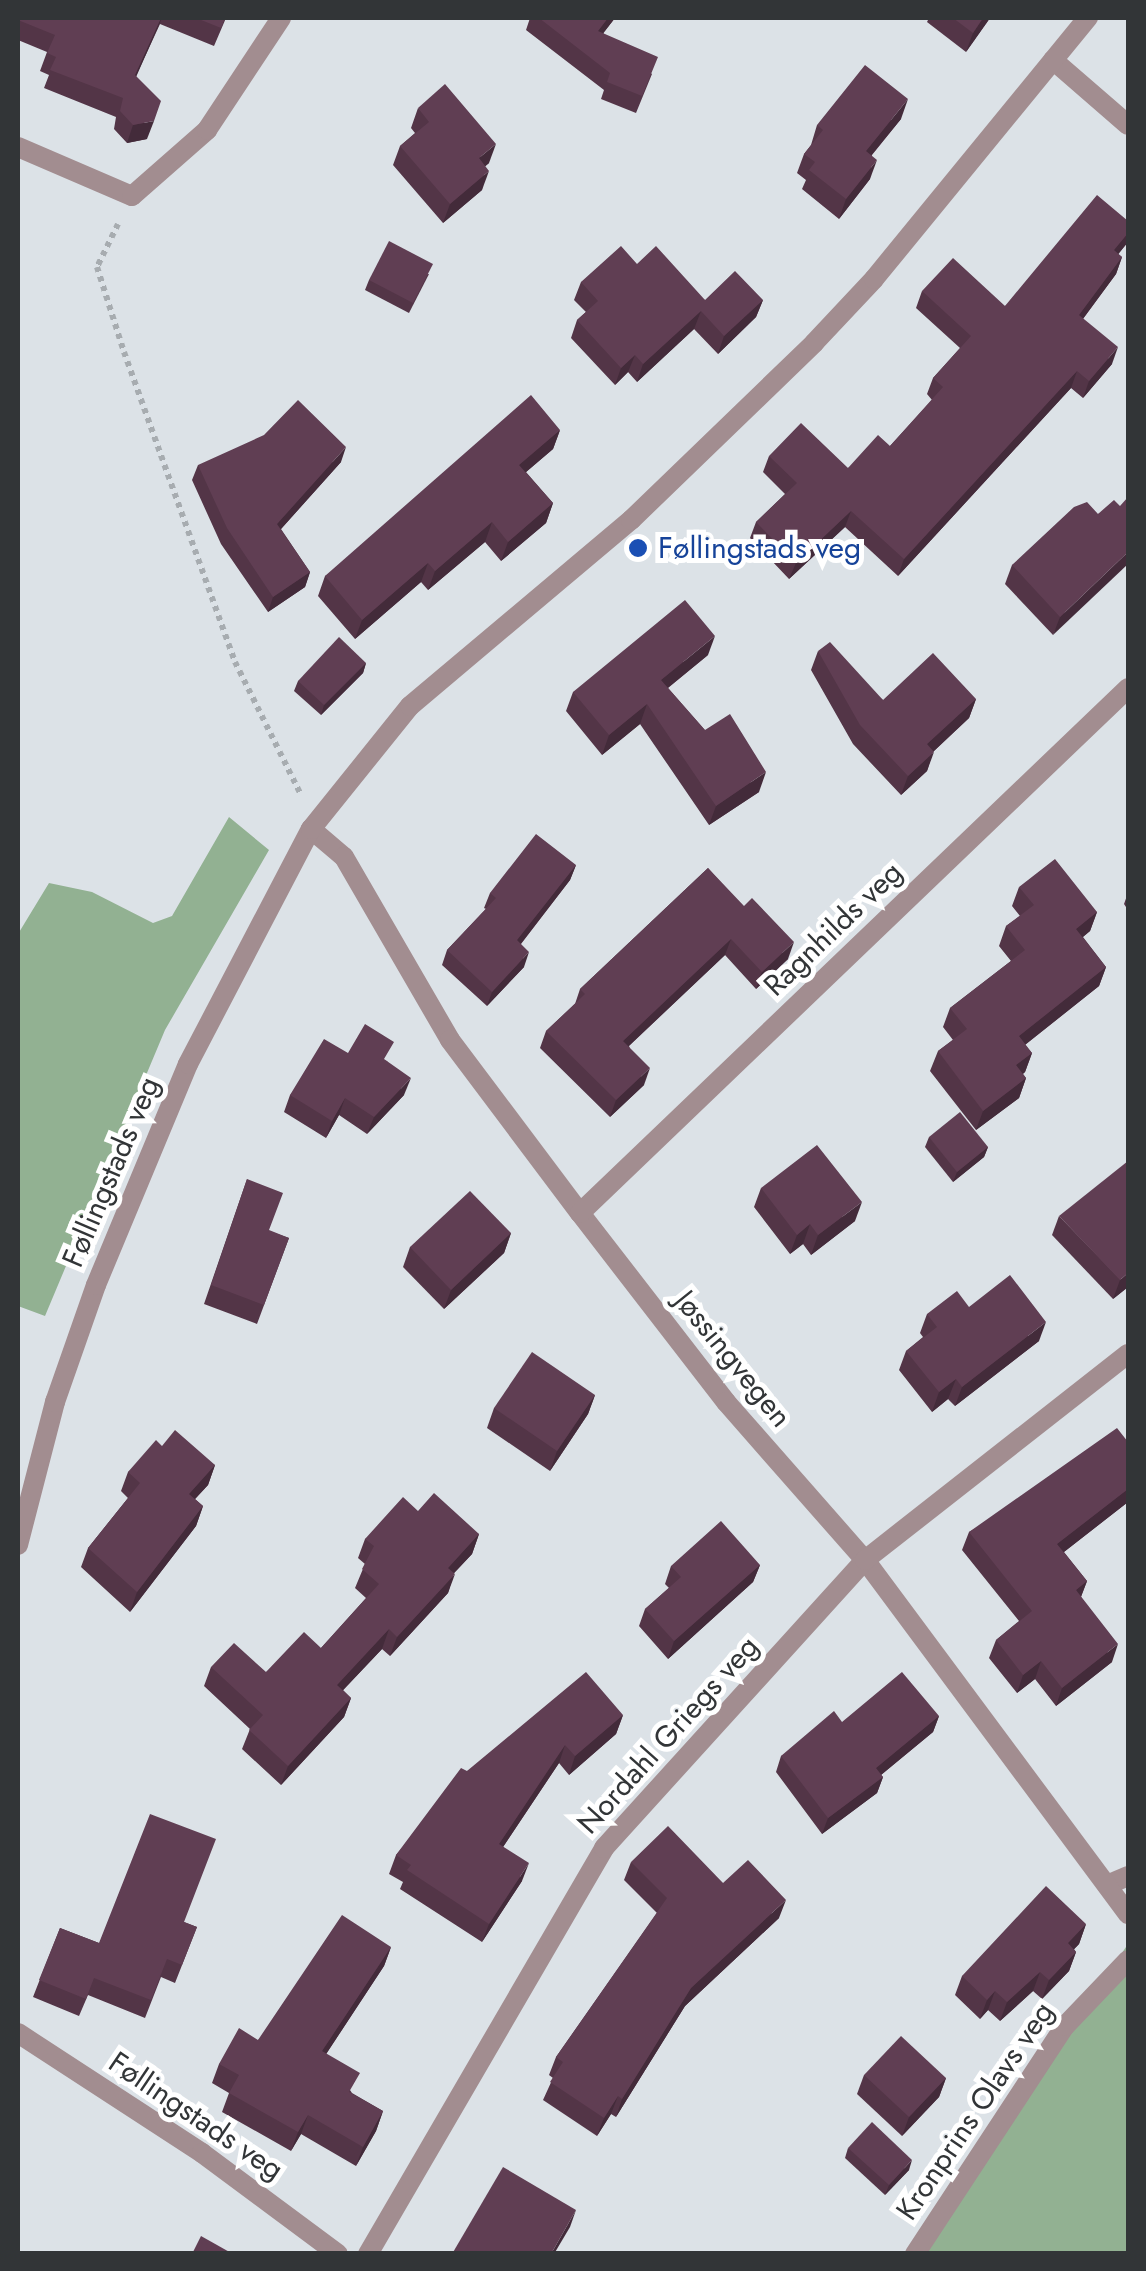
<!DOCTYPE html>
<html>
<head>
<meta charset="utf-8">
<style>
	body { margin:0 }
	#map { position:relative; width:1146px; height:2271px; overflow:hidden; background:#dce2e7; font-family:Jost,sans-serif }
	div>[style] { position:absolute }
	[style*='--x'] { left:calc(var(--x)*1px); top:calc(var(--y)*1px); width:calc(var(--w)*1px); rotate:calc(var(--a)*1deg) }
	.forest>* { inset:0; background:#92b192 }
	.path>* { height:6px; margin-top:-3px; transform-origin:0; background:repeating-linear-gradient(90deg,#a7acb0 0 5px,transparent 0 10px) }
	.service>* { height:20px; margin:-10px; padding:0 10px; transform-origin:10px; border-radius:10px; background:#a28d90 }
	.minor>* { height:20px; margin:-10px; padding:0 10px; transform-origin:10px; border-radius:10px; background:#a28d90 }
	.wall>* { inset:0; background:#533547 }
	.shaded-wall>* { inset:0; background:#432b3a }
	.building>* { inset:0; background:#603e53 }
	.dots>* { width:28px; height:28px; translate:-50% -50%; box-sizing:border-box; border:5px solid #fff; border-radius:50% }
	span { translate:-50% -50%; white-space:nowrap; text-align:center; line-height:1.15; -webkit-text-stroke:10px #fff; paint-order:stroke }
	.transit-label { font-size:30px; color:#164399 }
	.left { translate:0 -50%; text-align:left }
	.street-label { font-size:30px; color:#323537 }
	.frame { position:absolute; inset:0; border:20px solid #323537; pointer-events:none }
</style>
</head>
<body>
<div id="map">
	<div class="forest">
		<i style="clip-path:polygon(229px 817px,269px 850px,165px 1030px,45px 1316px,18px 1306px,18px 934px,49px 883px,92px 892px,153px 923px,172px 916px)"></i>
		<i style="clip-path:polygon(1128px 1944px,1128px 2253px,926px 2254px,934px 2234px)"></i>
	</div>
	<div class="path">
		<i style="--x:118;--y:224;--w:48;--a:116"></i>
		<i style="--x:97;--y:267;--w:89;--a:72.4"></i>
		<i style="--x:124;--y:352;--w:329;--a:70.3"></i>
		<i style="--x:235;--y:662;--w:146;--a:63.6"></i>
	</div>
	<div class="service">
		<i style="--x:1107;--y:1885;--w:23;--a:-23"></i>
	</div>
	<div class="minor">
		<i style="--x:1053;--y:60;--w:99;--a:40.9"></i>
		<i style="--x:18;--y:147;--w:124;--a:23.3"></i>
		<i style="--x:132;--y:196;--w:100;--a:-41.3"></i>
		<i style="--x:207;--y:130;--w:134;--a:-56.5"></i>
		<i style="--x:311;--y:829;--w:43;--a:40.3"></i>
		<i style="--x:344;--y:857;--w:211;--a:59.9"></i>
		<i style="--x:450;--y:1040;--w:216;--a:53.1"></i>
		<i style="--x:580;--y:1213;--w:239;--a:52.3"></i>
		<i style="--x:726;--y:1402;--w:210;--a:48.7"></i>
		<i style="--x:865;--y:1560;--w:441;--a:53.4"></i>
		<i style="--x:580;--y:1213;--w:759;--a:-43.77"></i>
		<i style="--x:18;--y:1545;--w:148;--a:-75.5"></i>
		<i style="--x:55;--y:1402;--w:124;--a:-70.7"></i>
		<i style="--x:96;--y:1285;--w:239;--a:-67.4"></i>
		<i style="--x:188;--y:1064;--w:265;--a:-62.4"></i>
		<i style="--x:311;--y:829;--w:158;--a:-51.2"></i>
		<i style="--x:410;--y:706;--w:289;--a:-40.1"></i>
		<i style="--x:631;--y:520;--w:255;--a:-44"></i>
		<i style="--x:814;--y:343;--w:88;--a:-46.8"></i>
		<i style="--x:874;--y:279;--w:338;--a:-50.7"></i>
		<i style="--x:18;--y:2033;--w:220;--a:33.1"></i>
		<i style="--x:202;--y:2153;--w:169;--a:36.6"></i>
		<i style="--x:368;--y:2254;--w:470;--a:-59.8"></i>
		<i style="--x:604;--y:1848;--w:389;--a:-47.8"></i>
		<i style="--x:865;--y:1560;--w:334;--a:-38.1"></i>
		<i style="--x:915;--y:2254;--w:273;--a:-56.7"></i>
		<i style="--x:1065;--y:2026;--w:91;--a:-46.3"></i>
	</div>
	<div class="wall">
		<i style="clip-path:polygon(18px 18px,226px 18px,214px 46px,160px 24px,136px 76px,147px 139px,127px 143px,114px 129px,116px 117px,44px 88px,49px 75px,40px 71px,47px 52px,18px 40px)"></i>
		<i style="clip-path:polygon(530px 18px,615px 18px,603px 33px,652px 74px,636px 113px,601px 99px,604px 90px,526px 30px)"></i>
		<i style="clip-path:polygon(929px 18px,990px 18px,966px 52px,927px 22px)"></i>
		<i style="clip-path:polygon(418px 108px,489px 163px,485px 166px,482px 190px,443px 223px,393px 165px,400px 146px,415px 133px,411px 128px)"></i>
		<i style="clip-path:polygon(901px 119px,872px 155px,870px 179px,839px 219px,802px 189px,806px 180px,797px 173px,804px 154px,811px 145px,817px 125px)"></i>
		<i style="clip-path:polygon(1128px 221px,1128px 242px,1118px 254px,1122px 257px,1116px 274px,1083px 319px,1112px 364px,1083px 398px,1071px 388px,898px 576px,845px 527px,789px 579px,750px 538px,756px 522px,785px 494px,763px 472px,769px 456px,848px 468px,890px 446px,932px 400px,927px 394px,933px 378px,960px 348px,916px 308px,922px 291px,1005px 306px)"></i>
		<i style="clip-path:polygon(637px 264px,705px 300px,763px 300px,756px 317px,718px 354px,694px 329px,637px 382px,628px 372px,615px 385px,571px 338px,577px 320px,586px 312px,574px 300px,581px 282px)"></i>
		<i style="clip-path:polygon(429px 274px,409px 313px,365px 290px,369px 280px)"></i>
		<i style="clip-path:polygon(560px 430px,553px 449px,526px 472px,553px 503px,546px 523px,501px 561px,485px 542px,428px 590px,421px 582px,355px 639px,318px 596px,325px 576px)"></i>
		<i style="clip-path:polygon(341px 462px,281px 529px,310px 572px,305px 587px,268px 612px,221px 544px,192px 480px,198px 465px)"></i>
		<i style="clip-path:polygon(1120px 506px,1053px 635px,1005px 584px,1012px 565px,1098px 514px)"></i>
		<i style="clip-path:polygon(818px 651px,883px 700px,976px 699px,969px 718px,933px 752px,927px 771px,901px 795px,853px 744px,811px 670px)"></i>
		<i style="clip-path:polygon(708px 655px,668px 688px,759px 792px,709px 825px,640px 724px,602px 755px,566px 711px,573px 692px)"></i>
		<i style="clip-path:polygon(366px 663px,363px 673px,321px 715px,294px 691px,298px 681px)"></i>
		<i style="clip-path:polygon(576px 865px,570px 880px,521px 944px,524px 967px,487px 1006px,442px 965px,447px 950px,486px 909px,484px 908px,490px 893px)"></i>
		<i style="clip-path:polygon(708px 868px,788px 959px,756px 989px,725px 955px,629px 1046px,644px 1085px,610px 1117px,540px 1048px,546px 1031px,575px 1004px,580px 989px)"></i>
		<i style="clip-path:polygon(1019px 887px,1097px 912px,1090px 931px,1083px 937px,1106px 967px,1099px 986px,1025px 1045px,1032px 1053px,1025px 1072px,1023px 1074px,1026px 1078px,1019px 1098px,976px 1130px,930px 1071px,938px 1051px,953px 1040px,943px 1027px,950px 1008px,1011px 961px,999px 946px,1006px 926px,1020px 916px,1012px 906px)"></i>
		<i style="clip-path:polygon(1128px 893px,1128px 910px,1124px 904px)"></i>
		<i style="clip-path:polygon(348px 1053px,387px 1061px,404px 1095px,367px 1134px,339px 1115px,326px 1138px,284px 1112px,290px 1095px)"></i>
		<i style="clip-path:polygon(929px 1137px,988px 1147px,984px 1157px,953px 1182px,925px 1147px)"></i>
		<i style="clip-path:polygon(247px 1179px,269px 1231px,289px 1238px,257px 1324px,204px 1304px)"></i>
		<i style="clip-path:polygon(761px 1188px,855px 1221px,811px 1255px,803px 1244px,790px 1254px,754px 1207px)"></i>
		<i style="clip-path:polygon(1059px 1216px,1128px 1287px,1113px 1299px,1052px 1235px)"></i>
		<i style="clip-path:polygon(511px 1233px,504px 1253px,444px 1309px,403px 1267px,410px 1247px)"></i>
		<i style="clip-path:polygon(969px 1307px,1039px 1341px,955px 1406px,948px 1399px,932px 1412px,899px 1370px,906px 1351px,923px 1337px,920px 1333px,927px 1314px)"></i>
		<i style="clip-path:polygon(595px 1395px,588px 1414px,550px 1471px,487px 1428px,494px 1408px)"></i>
		<i style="clip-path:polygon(1128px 1442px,1128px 1502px,1064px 1552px,1087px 1581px,1081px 1597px,1112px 1662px,1056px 1706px,1035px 1679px,1017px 1693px,989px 1658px,996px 1640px,1019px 1621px,962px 1550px,969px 1532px)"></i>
		<i style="clip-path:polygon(162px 1446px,215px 1465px,208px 1485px,195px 1499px,203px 1506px,196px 1526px,130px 1612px,81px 1567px,88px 1548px,128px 1498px,121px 1491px,128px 1472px)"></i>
		<i style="clip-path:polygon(418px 1511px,479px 1534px,472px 1554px,454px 1573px,448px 1593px,390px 1656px,382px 1649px,343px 1690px,351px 1698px,344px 1717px,281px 1785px,242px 1749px,250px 1729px,204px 1686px,211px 1667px,266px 1672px,321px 1648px,366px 1598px,355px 1588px,365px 1564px,358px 1558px,365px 1539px)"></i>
		<i style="clip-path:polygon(760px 1565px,753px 1582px,668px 1659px,639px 1626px,645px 1609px,669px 1588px,665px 1584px,671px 1566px)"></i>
		<i style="clip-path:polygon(623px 1715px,616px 1734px,569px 1775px,559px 1763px,503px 1847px,522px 1881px,482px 1942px,400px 1889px,403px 1882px,389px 1874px,396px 1855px,467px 1771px)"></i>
		<i style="clip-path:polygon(939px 1716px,933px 1732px,881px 1775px,883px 1777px,877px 1793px,822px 1834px,776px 1772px,781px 1756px,842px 1722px)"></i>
		<i style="clip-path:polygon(631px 1862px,723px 1883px,779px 1918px,685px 2006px,616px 2117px,611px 2114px,597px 2136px,543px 2100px,553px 2078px,549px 2075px,556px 2057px,657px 1913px,624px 1880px)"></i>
		<i style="clip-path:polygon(184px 1922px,197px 1927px,175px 1983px,161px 1977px,145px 2018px,88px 1995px,79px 2016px,33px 1997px,60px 1928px,99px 1943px)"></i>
		<i style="clip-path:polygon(1086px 1924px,1079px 1944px,1074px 1949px,1076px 1952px,1069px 1971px,1042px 1999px,1033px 1991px,1000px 2021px,988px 2010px,980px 2019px,955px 1995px,962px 1976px)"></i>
		<i style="clip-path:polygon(391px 1947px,384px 1966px,326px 2054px,352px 2093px,383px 2111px,376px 2131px,356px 2166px,301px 2134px,291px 2151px,222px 2112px,229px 2093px,212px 2083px,219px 2064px,258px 2040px)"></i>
		<i style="clip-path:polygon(864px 2075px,946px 2078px,939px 2097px,902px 2136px,857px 2094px)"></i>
		<i style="clip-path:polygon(848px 2148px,909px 2170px,885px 2195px,845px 2158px)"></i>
	</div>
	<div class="shaded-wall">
		<i style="clip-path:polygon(161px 18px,162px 18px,129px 93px,135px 75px)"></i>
		<i style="clip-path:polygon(608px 18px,615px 18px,592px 48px,598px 31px)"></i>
		<i style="clip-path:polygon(983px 18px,990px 18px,966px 52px,973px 33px)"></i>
		<i style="clip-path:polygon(908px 99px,901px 119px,859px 170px,866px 151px)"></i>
		<i style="clip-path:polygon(154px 121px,147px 139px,127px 143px,133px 125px)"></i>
		<i style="clip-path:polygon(496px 144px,489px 163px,472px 178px,479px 158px)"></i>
		<i style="clip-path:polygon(877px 160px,870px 179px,839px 219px,846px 199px)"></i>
		<i style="clip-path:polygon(489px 171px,482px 190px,443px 223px,450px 204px)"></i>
		<i style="clip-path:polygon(1128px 233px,1128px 242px,1108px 267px,1114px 250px)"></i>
		<i style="clip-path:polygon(1122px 257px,1116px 274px,1073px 332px,1079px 315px)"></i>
		<i style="clip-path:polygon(763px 300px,756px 317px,718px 354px,724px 336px)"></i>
		<i style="clip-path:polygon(701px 311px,694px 329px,637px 382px,643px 364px)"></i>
		<i style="clip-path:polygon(1118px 347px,1112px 364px,1083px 398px,1089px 381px)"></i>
		<i style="clip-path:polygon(635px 355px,628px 372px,615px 385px,621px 368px)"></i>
		<i style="clip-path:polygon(1077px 371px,1071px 388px,898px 576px,904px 559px)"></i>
		<i style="clip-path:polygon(560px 430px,553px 449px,512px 484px,519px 465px)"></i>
		<i style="clip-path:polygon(346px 447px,341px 462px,272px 539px,277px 524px)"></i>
		<i style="clip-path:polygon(553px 503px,546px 523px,501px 561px,508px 542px)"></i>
		<i style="clip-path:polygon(851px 511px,845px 527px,789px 579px,796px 563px)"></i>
		<i style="clip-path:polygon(492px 522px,485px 542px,428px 590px,435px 571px)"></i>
		<i style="clip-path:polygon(1128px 552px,1128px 564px,1053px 635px,1060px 617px)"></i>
		<i style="clip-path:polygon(428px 563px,421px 582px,355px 639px,362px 620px)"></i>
		<i style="clip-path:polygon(310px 572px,305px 587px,268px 612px,273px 597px)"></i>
		<i style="clip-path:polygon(715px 636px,708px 655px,654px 699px,661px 680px)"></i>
		<i style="clip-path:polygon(366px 663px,363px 673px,321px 715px,324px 705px)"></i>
		<i style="clip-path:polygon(976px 699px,969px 718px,920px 764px,927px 744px)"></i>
		<i style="clip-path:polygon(647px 704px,640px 724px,602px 755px,609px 735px)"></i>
		<i style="clip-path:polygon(934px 752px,927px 771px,901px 795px,908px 776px)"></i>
		<i style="clip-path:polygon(766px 772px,759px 792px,709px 825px,716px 806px)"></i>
		<i style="clip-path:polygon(576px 865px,570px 880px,512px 955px,517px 940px)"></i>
		<i style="clip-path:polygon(1097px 912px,1090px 931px,1069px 948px,1076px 929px)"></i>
		<i style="clip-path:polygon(731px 939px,725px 955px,617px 1057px,623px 1041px)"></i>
		<i style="clip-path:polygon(794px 942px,788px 959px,756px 989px,762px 972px)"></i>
		<i style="clip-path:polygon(529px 952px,524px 967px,487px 1006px,492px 992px)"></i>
		<i style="clip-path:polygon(1106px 967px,1099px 986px,1012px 1055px,1019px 1036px)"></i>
		<i style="clip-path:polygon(1032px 1053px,1025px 1072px,1009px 1084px,1016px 1065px)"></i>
		<i style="clip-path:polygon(650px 1068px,644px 1085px,610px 1117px,616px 1100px)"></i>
		<i style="clip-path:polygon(411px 1078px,404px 1095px,367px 1134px,374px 1117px)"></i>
		<i style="clip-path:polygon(1026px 1078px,1019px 1098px,976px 1130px,983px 1111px)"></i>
		<i style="clip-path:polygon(345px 1098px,339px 1115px,326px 1138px,332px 1121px)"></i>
		<i style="clip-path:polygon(988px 1147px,984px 1157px,953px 1182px,957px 1172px)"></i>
		<i style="clip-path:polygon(862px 1202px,855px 1221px,811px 1255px,818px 1235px)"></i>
		<i style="clip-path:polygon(810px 1224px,803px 1244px,790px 1254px,797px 1235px)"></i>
		<i style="clip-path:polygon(511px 1233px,504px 1253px,444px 1309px,451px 1290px)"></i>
		<i style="clip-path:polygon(1128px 1273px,1128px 1287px,1113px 1299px,1120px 1280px)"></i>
		<i style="clip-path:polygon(1046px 1322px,1039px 1341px,955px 1406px,962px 1387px)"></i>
		<i style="clip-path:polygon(956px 1379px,948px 1399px,932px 1412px,939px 1392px)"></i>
		<i style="clip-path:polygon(595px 1395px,588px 1414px,550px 1471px,557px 1451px)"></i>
		<i style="clip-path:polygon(215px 1465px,208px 1485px,182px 1513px,189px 1494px)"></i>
		<i style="clip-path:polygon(1128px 1489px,1128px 1502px,1051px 1562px,1057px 1544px)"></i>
		<i style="clip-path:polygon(203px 1506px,196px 1526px,130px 1612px,137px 1592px)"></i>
		<i style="clip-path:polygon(479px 1534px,472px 1554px,441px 1587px,448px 1568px)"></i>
		<i style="clip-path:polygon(760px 1565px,753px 1582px,668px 1659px,674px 1641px)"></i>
		<i style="clip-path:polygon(455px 1574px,448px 1593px,390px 1656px,397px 1637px)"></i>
		<i style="clip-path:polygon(1087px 1581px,1080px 1599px,1076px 1590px)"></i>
		<i style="clip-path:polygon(389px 1629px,382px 1649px,330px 1704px,337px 1685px)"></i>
		<i style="clip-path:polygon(1118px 1644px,1112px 1662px,1056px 1706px,1062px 1688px)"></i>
		<i style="clip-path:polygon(1041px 1661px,1035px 1679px,1017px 1693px,1023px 1675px)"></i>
		<i style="clip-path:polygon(351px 1698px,344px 1717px,281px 1785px,288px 1766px)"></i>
		<i style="clip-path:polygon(623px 1715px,616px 1734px,569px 1775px,575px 1756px)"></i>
		<i style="clip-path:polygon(939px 1716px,933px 1732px,870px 1784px,876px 1768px)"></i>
		<i style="clip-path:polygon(565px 1745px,559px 1763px,493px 1862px,499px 1844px)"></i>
		<i style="clip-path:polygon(883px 1777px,877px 1793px,822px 1834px,828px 1818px)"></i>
		<i style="clip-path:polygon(529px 1863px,522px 1881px,482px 1942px,489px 1924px)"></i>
		<i style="clip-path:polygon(786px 1900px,779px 1918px,685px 2006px,616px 2117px,622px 2099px,691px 1988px)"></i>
		<i style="clip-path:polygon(1086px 1924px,1079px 1944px,1061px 1963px,1068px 1943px)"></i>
		<i style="clip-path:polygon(391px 1947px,384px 1966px,315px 2071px,322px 2051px)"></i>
		<i style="clip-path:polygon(1076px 1952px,1069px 1971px,1042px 1999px,1049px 1980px)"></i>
		<i style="clip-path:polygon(1040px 1972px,1033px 1991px,1000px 2021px,1007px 2002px)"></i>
		<i style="clip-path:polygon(995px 1991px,988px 2010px,980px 2019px,987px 2000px)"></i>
		<i style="clip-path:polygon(946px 2078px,939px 2097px,902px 2136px,909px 2117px)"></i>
		<i style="clip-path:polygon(618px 2096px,611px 2114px,597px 2136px,604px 2118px)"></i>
		<i style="clip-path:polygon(383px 2111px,376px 2131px,356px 2166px,363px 2147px)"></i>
		<i style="clip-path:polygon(308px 2115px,301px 2134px,291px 2151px,298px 2132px)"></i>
		<i style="clip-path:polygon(912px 2160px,909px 2170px,885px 2195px,889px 2185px)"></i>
		<i style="clip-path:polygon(576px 2210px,570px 2227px,554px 2254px,551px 2254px)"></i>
	</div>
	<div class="building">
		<i style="clip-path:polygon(18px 18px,161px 18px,135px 75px,161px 101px,154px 121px,133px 125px,120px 111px,123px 98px,50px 70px,56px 57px,47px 53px,55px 35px,18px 20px)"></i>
		<i style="clip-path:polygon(196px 18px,225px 18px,221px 28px)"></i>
		<i style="clip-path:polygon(539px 18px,608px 18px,598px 31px,658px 57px,642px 96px,607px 82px,610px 73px)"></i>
		<i style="clip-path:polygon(953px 18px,983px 18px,973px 33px)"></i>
		<i style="clip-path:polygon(865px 65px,908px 99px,866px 151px,877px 160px,846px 199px,809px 170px,815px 162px,804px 154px,823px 130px,817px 125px)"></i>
		<i style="clip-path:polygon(445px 84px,496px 144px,479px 158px,489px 171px,450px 204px,400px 146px,429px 122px,418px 108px)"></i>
		<i style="clip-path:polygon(1097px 195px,1128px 221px,1128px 233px,1114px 250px,1122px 257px,1079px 315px,1118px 347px,1089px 381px,1077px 371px,904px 559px,851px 511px,796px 563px,756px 522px,797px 483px,769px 456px,801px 423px,848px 468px,878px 435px,890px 446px,943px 387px,933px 378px,971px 336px,922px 291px,953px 258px,1005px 306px)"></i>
		<i style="clip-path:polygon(389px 241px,433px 264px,413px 303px,369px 280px)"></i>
		<i style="clip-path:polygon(621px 246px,637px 264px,656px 246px,705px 300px,735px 271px,763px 300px,724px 336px,701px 311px,643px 364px,635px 355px,621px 368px,577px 320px,598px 301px,581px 282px)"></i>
		<i style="clip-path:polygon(531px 395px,560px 430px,519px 465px,553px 503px,508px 542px,492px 522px,435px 571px,428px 563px,362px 620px,325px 576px)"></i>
		<i style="clip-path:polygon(298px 400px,346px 447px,277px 524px,310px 572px,273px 597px,227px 528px,198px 465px,264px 435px)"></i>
		<i style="clip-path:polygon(1128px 497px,1128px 552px,1060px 617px,1012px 565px,1074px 507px,1087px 502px,1098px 514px,1114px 500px,1120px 506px)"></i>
		<i style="clip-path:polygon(685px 600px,715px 636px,661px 680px,705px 730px,730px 714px,766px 772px,716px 806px,647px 704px,609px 735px,573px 692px)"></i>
		<i style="clip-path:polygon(339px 637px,366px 663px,324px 705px,298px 681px)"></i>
		<i style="clip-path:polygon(830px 642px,883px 700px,933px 653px,976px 699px,927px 744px,934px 752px,908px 776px,860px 725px,818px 651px)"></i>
		<i style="clip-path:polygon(536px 834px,576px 865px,517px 940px,529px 952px,492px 992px,447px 950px,496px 898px,490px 893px)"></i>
		<i style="clip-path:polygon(1055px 859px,1097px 912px,1076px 929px,1106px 967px,1019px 1036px,1032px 1053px,1016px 1065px,1026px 1078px,983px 1111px,938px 1051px,967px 1029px,950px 1008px,1025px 950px,1006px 926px,1034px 905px,1019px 887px)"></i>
		<i style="clip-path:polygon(708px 868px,744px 906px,752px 898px,794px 942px,762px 972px,731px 939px,623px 1041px,650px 1068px,616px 1100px,546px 1031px,585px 994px,580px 989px)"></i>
		<i style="clip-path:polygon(365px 1024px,394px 1042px,384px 1059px,411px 1078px,374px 1117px,345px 1098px,332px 1121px,290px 1095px,324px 1039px,348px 1053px)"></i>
		<i style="clip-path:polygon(960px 1112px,988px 1147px,957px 1172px,929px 1137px)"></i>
		<i style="clip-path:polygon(817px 1145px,862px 1202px,818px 1235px,810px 1224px,797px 1235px,761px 1188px)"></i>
		<i style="clip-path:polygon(1128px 1161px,1128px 1273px,1120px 1280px,1059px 1216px)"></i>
		<i style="clip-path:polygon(247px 1179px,283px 1193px,269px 1230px,289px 1238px,264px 1305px,211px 1285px)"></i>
		<i style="clip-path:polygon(470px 1191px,511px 1233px,451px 1290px,410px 1247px)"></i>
		<i style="clip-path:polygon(1010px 1275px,1046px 1322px,962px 1387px,956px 1379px,939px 1392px,906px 1351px,937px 1327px,927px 1314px,957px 1291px,969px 1307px)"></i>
		<i style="clip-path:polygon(532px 1352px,595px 1395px,557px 1451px,494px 1408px)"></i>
		<i style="clip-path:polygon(1117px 1428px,1128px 1442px,1128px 1489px,1057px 1544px,1087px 1581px,1076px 1590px,1118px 1644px,1062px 1688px,1041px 1661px,1023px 1675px,996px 1640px,1032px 1611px,969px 1532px)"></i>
		<i style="clip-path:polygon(175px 1430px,215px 1465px,189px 1494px,203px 1506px,137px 1592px,88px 1548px,140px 1483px,128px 1472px,156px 1440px,162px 1446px)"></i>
		<i style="clip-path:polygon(434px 1493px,479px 1534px,448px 1568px,455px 1574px,397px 1637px,389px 1629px,337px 1685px,351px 1698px,288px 1766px,249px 1730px,263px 1715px,211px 1667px,234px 1643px,266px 1672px,304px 1632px,321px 1648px,379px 1584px,362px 1569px,374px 1546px,365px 1539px,403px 1497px,418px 1511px)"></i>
		<i style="clip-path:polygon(721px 1521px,760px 1565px,674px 1641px,645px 1609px,681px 1577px,671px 1566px)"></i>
		<i style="clip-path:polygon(586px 1672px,623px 1715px,575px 1756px,565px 1745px,499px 1844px,529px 1863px,489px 1924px,407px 1870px,411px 1865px,396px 1855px,461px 1768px,467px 1771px)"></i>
		<i style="clip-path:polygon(902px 1672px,939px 1716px,876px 1768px,883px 1777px,828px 1818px,781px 1756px,834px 1711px,842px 1722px)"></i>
		<i style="clip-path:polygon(150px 1814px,216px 1839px,184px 1922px,197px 1927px,182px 1965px,167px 1959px,151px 2000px,94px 1978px,86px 1999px,39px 1980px,60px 1928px,99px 1943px)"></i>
		<i style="clip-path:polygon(668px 1826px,723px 1883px,748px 1860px,786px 1900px,691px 1988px,622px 2099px,618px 2096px,604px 2118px,550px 2082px,563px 2062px,556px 2057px,667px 1898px,631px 1862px)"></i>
		<i style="clip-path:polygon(1046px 1886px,1086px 1924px,1068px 1943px,1076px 1952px,1049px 1980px,1040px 1972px,1007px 2002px,995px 1991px,987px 2000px,962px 1976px)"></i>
		<i style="clip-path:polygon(342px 1915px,391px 1947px,322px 2051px,360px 2073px,349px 2092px,383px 2111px,363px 2147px,308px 2115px,298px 2132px,229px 2093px,239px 2075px,219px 2064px,239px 2028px,258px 2040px)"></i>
		<i style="clip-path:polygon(901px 2036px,946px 2078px,909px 2117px,864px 2075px)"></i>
		<i style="clip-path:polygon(872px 2122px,912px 2160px,889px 2185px,848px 2148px)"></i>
		<i style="clip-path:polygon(503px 2167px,576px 2210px,551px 2254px,452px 2254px)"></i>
		<i style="clip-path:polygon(201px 2236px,233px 2254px,192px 2254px)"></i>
	</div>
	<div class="dots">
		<i style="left:638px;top:548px;background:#1a4fb4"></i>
	</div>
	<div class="transit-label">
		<span class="left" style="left:658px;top:548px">Føllingstads veg</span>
	</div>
	<div class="street-label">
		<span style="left:833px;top:929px;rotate:-44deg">Ragnhilds veg</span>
		<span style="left:111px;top:1172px;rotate:-67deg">Føllingstads veg</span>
		<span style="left:733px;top:1359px;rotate:51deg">Jøssingvegen</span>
		<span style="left:668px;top:1735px;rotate:-48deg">Nordahl Griegs veg</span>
		<span style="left:975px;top:2111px;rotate:-56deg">Kronprins Olavs veg</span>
		<span style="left:196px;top:2116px;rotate:34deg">Føllingstads veg</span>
	</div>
	<div class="frame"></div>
</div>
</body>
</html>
